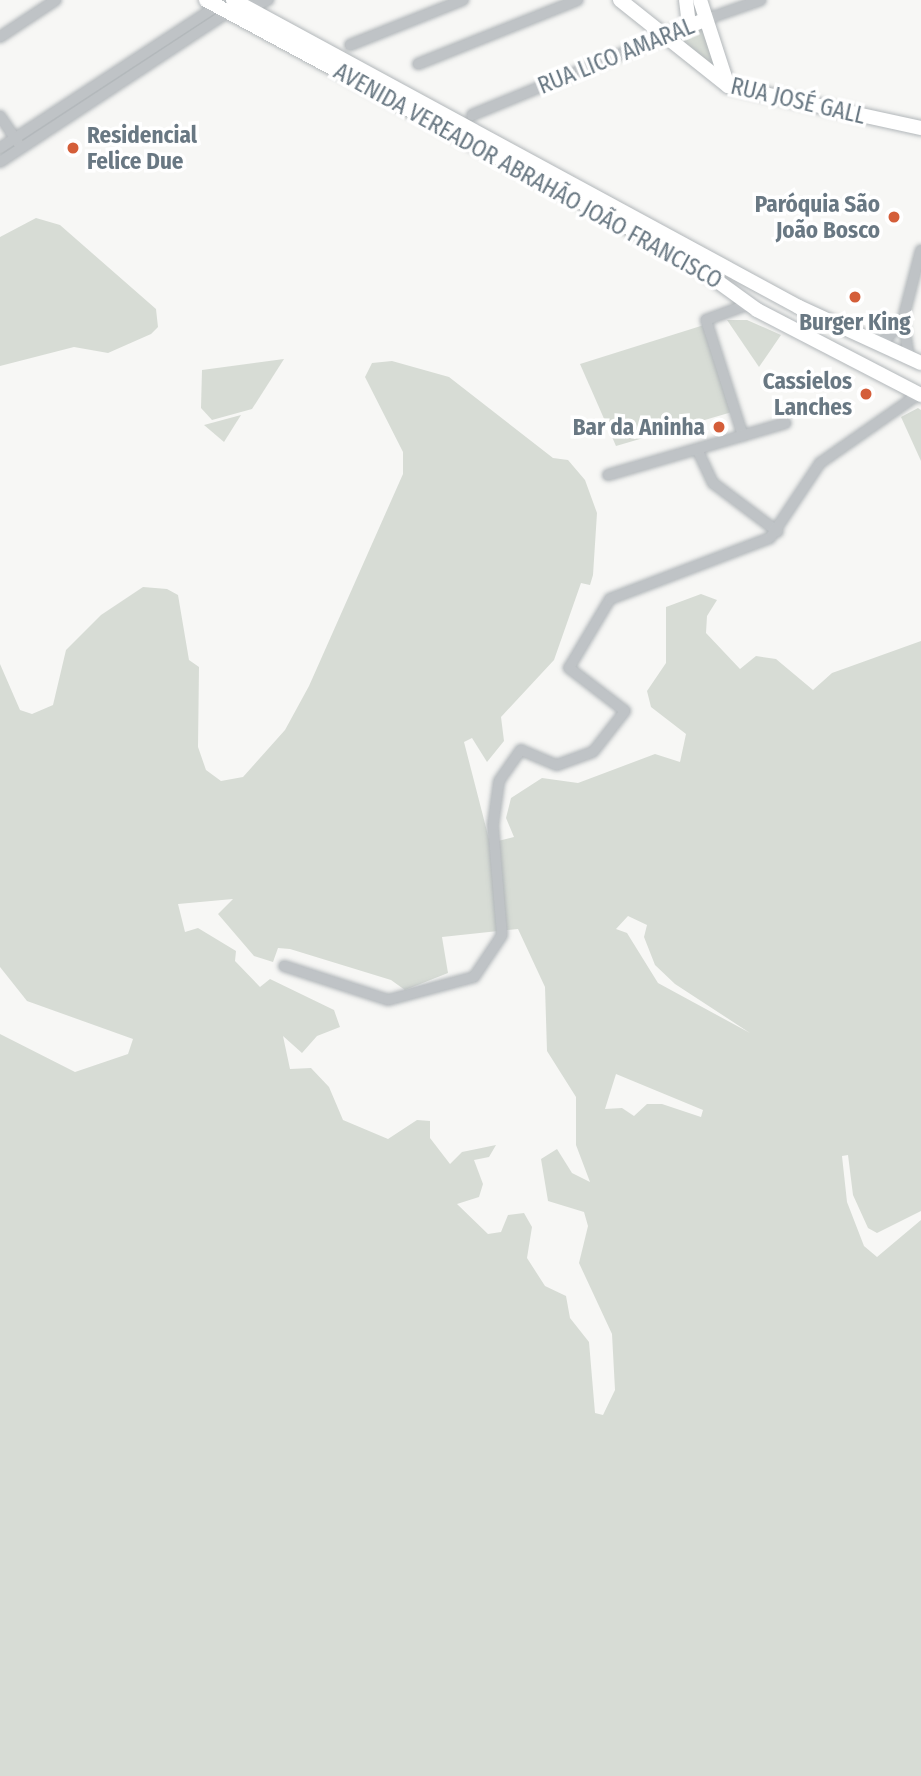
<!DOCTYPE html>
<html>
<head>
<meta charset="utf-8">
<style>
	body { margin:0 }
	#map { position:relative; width:921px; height:1776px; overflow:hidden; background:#f7f7f5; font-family:"Fira Sans Condensed",sans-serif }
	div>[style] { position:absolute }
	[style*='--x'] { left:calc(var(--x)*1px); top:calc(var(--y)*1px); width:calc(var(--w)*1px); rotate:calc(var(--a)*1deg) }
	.green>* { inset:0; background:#d7dcd5 }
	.roads { filter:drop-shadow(0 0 2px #b2b7ba) drop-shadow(0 0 2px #b2b7ba) }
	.minor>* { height:10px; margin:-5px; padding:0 5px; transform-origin:5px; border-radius:5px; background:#bfc3c6 }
	.major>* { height:14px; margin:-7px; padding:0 7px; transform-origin:7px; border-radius:7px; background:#fff }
	.dots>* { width:19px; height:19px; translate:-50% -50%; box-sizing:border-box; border:4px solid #fff; border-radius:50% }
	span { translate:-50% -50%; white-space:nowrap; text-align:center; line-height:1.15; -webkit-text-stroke:7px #fff; paint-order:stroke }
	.street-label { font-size:23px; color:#697883 }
	.poi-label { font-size:23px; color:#697883; font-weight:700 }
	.left { translate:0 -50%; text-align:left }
	.right { translate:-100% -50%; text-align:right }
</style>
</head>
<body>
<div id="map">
	<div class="green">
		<i style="clip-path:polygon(703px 27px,717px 71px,678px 41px,677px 35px)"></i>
		<i style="clip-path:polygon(36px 218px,60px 225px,156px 309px,158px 327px,151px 334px,108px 353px,74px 347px,0 366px,0 237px)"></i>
		<i style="clip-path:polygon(727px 320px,747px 320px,781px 335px,759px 367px)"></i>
		<i style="clip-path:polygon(704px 325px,732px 412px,616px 446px,580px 364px)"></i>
		<i style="clip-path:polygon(284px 359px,252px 409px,212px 420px,201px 408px,202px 370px)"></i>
		<i style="clip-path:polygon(evenodd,392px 361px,449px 377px,553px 458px,568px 460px,585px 480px,597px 513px,593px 575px,590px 585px,581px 583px,554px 660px,501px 717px,504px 741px,487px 762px,472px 738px,464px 742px,490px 843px,514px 837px,506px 818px,511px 798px,542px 778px,578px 783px,655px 754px,680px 762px,686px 734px,651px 707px,647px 691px,666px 663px,666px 607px,701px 594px,717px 600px,707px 616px,706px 633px,740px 669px,756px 656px,776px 659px,813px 690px,832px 673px,921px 641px,921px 1211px,877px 1233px,868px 1228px,853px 1195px,848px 1155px,842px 1156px,847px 1202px,864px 1246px,877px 1257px,921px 1220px,921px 1776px,0 1776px,0 1034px,75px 1072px,128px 1054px,133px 1039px,27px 1001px,0 967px,0 664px,20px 710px,32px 714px,53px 705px,66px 650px,101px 615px,143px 587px,167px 589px,178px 595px,189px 660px,199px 667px,198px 747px,206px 770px,221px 781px,243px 777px,285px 730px,309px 686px,403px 474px,403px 452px,365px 377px,372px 363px,392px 361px,233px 899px,218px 914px,254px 956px,273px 962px,278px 948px,290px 949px,391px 980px,405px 990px,448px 973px,442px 937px,518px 929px,545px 987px,547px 1051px,576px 1097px,576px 1145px,590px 1182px,572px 1173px,557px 1149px,541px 1159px,548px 1201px,584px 1212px,588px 1226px,579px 1263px,612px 1334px,615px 1390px,603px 1415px,595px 1413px,589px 1342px,570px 1318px,566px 1296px,545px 1286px,527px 1258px,532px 1227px,524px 1213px,508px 1215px,501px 1232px,488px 1234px,457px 1204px,479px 1197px,483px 1184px,474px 1160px,489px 1157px,496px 1145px,462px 1152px,450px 1164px,430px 1138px,430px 1121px,417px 1120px,388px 1139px,343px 1120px,329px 1087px,311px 1068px,290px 1069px,283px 1036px,302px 1053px,317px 1036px,340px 1027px,334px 1010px,270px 979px,260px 987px,235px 961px,236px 951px,198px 928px,185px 932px,178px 904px,233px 899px,392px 361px,628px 916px,647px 925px,644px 937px,655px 965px,675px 984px,750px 1033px,658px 983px,627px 933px,616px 929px,628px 916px,392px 361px,616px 1074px,703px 1110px,701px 1117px,662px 1104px,647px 1104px,634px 1116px,622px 1108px,605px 1109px,616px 1074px)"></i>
		<i style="clip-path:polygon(918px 408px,921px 410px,921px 461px,901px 417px)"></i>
		<i style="clip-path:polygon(241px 415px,224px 442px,204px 425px)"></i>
	</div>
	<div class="roads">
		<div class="minor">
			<i style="--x:248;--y:8;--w:22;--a:-22"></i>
			<i style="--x:704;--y:20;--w:60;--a:-19.3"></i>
			<i style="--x:0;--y:37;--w:67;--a:-33.5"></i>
			<i style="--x:350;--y:45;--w:122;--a:-21.7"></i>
			<i style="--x:418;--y:64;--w:172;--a:-21.8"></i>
			<i style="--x:472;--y:115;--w:205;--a:-22.3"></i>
			<i style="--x:0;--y:116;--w:32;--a:56"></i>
			<i style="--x:0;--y:148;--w:259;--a:-33.2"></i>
			<i style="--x:0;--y:162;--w:273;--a:-33.3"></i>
			<i style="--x:880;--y:345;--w:32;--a:-46"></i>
			<i style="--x:909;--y:357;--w:38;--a:-99"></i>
			<i style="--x:903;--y:319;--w:71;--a:-75.4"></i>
			<i style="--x:743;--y:436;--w:122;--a:-107.7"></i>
			<i style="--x:706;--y:320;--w:46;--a:-20.4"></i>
			<i style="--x:697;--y:449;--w:38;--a:65"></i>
			<i style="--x:713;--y:483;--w:81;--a:37"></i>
			<i style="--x:608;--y:475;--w:185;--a:-16.3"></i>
			<i style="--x:284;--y:966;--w:109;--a:18.1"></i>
			<i style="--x:388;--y:1000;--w:89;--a:-15"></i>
			<i style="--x:474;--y:977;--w:50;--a:-56.3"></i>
			<i style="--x:502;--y:935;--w:110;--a:-94.7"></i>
			<i style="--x:493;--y:825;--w:44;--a:-82.2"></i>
			<i style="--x:499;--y:781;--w:38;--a:-55"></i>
			<i style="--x:521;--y:750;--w:39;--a:23"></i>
			<i style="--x:557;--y:765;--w:38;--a:-20"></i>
			<i style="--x:593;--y:752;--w:52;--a:-52"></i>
			<i style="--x:625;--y:711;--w:71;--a:-142.5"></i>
			<i style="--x:569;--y:668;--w:80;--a:-59.3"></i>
			<i style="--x:610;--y:599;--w:171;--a:-20.9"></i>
			<i style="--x:770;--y:538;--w:90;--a:-56.3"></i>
			<i style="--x:820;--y:463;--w:121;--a:-34.9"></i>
		</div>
		<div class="major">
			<i style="--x:206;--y:0;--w:548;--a:28.34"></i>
			<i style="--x:688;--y:260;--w:85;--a:35.9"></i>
			<i style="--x:757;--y:310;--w:185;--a:27.4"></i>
			<i style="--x:233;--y:0;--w:644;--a:28.48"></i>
			<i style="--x:799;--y:307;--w:134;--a:24.7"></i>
			<i style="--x:620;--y:0;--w:138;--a:38.5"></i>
			<i style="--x:728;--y:86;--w:198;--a:12.3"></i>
			<i style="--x:686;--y:0;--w:26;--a:83"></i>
			<i style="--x:700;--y:0;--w:90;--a:72"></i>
			<i style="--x:662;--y:37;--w:45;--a:-22"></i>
		</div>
	</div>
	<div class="dots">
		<i style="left:73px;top:148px;background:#d45e39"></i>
		<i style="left:894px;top:217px;background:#d45e39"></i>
		<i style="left:855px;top:297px;background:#d45e39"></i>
		<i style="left:866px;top:394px;background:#d45e39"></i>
		<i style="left:719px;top:427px;background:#d45e39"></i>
	</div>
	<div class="street-label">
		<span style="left:616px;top:56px;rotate:-22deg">RUA LICO AMARAL</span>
		<span style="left:798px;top:101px;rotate:13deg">RUA JOSÉ GALL</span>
		<span style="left:528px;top:176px;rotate:29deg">AVENIDA VEREADOR ABRAHÃO JOÃO FRANCISCO</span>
	</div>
	<div class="poi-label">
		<span class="left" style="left:87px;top:148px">Residencial<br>Felice Due</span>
		<span class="right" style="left:880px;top:217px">Paróquia São<br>João Bosco</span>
		<span style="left:855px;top:322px">Burger King</span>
		<span class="right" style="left:852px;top:394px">Cassielos<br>Lanches</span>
		<span class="right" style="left:705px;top:427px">Bar da Aninha</span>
	</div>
</div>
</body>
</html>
